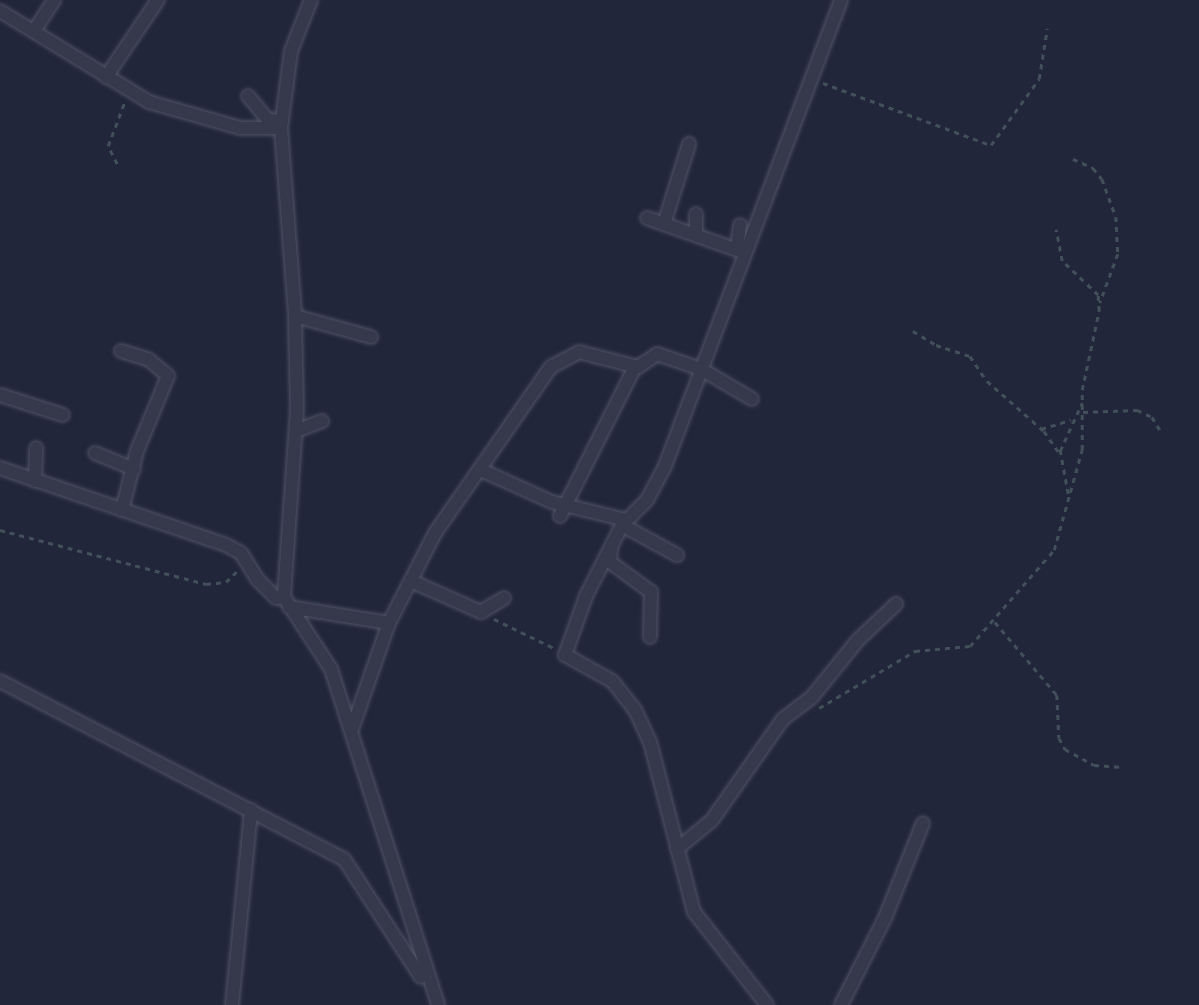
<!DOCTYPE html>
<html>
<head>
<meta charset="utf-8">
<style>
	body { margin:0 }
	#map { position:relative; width:1199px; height:1005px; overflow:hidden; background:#21263a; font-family:Mulish,sans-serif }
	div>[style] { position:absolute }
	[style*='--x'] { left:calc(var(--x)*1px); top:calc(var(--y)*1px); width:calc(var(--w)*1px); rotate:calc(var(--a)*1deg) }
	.path>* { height:2.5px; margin-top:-1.25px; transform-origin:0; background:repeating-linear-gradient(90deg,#415059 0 5px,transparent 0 10px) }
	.roads { filter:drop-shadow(0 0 2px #505365) drop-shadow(0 0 2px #505365) }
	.minor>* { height:12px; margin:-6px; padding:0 6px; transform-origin:6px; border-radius:6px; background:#35394b }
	span { translate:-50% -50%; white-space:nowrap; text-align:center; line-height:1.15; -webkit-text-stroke:7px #1a1e2f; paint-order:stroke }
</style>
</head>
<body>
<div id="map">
	<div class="path">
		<i style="--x:823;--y:83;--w:179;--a:20.3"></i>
		<i style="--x:991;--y:145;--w:82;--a:-54"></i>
		<i style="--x:1039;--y:79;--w:51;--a:-80.9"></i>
		<i style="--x:1073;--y:159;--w:22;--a:24"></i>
		<i style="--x:1093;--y:168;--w:14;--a:51"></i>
		<i style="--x:1102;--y:179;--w:40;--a:69.8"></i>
		<i style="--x:1116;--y:217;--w:37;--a:87"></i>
		<i style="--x:1118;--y:254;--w:52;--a:110.2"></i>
		<i style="--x:117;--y:164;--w:20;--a:-117"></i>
		<i style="--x:108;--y:146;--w:48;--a:-69.3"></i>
		<i style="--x:913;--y:331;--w:27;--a:31"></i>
		<i style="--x:936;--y:345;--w:36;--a:18"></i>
		<i style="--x:970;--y:356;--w:30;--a:56"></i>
		<i style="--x:987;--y:381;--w:76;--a:41.3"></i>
		<i style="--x:1044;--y:431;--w:28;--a:55"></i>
		<i style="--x:1083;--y:412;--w:54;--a:-2.1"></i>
		<i style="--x:1137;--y:410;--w:17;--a:25"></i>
		<i style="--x:1152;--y:417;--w:15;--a:58"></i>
		<i style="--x:1041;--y:429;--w:31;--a:-17"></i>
		<i style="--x:1068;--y:494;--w:44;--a:-100.5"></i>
		<i style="--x:1060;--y:451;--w:53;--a:-65.4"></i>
		<i style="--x:0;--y:530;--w:213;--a:14.7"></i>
		<i style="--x:206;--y:584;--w:20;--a:-6"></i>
		<i style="--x:226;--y:582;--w:18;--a:-45"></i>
		<i style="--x:494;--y:619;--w:67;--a:25.8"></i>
		<i style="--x:995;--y:622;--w:96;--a:49.7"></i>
		<i style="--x:1057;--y:695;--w:43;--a:87.3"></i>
		<i style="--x:1059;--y:738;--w:13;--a:61"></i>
		<i style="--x:1065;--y:749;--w:33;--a:29"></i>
		<i style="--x:1094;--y:765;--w:29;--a:4"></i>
		<i style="--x:819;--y:708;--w:112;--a:-30.7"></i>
		<i style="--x:915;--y:651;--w:55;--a:-5.2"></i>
		<i style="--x:970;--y:646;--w:128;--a:-48.8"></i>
		<i style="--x:1054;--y:550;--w:104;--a:-74.4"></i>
		<i style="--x:1082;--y:450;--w:60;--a:-90"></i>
		<i style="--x:1082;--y:390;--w:81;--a:-77.9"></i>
		<i style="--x:1099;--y:311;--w:16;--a:-94"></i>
		<i style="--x:1098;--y:295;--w:50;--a:-136.6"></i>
		<i style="--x:1062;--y:261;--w:32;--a:-101"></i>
	</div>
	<div class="roads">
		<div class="minor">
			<i style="--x:311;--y:0;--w:55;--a:111.4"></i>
			<i style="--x:291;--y:51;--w:78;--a:97.4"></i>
			<i style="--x:281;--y:128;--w:189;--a:85.7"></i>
			<i style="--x:295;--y:316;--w:94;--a:88.8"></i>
			<i style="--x:297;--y:410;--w:187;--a:94"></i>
			<i style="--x:284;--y:597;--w:86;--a:56.9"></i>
			<i style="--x:331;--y:669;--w:353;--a:72.3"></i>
			<i style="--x:0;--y:11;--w:175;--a:31.4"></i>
			<i style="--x:149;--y:102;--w:95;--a:15.9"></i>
			<i style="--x:240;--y:128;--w:41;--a:0"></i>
			<i style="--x:34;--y:31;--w:37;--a:-57"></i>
			<i style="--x:106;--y:77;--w:93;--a:-56"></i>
			<i style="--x:248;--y:96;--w:31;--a:50"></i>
			<i style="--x:268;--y:120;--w:14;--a:4"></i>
			<i style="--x:696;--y:214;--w:21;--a:90"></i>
			<i style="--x:647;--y:218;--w:102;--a:19.5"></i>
			<i style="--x:664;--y:224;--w:84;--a:-72.6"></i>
			<i style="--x:737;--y:249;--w:24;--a:-83"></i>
			<i style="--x:295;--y:316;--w:79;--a:15.4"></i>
			<i style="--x:121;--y:351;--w:28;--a:17"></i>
			<i style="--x:148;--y:359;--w:26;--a:40"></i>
			<i style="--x:168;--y:376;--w:81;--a:112.5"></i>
			<i style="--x:137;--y:451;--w:61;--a:104.3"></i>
			<i style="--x:0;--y:395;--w:66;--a:17.6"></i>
			<i style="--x:296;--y:431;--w:28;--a:-21"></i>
			<i style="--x:95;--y:453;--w:42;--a:22.3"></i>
			<i style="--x:0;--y:468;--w:239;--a:18.8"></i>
			<i style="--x:226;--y:545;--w:17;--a:28"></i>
			<i style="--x:241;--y:553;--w:31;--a:58"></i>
			<i style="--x:257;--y:579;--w:27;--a:45"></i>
			<i style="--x:276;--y:598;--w:8;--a:-7"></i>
			<i style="--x:481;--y:470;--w:78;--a:24.3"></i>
			<i style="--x:552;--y:502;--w:76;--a:13.7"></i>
			<i style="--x:35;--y:481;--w:33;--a:-88"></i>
			<i style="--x:560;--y:516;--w:167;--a:-63.3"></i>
			<i style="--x:622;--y:525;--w:63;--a:28.6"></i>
			<i style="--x:611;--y:550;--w:12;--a:95"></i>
			<i style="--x:610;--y:562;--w:51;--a:36.2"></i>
			<i style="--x:651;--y:592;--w:45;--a:91.3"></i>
			<i style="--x:411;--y:581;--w:77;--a:23.9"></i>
			<i style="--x:481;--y:612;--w:27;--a:-31"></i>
			<i style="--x:289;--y:607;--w:101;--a:9.1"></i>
			<i style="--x:0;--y:681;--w:387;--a:27.4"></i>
			<i style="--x:344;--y:859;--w:141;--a:56.9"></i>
			<i style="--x:352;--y:729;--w:112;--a:-70.8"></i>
			<i style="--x:389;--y:623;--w:101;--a:-62.9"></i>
			<i style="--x:435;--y:533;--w:203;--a:-55.1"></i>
			<i style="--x:551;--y:367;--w:32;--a:-28"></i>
			<i style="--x:579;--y:352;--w:61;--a:14.3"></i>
			<i style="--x:638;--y:367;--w:23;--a:-34"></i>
			<i style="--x:657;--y:354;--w:46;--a:18.8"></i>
			<i style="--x:701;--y:369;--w:59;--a:30.5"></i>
			<i style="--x:677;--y:849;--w:45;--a:-39.6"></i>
			<i style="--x:712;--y:820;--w:123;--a:-54.9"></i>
			<i style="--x:783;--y:719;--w:36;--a:-37"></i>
			<i style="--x:812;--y:697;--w:72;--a:-51.2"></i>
			<i style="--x:857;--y:641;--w:54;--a:-43.5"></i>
			<i style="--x:232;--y:1005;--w:196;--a:-84.4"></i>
			<i style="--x:767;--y:1005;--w:118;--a:-128.1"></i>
			<i style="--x:694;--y:912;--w:176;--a:-104.5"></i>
			<i style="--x:650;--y:742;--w:35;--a:-115"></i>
			<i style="--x:635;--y:710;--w:37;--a:-128"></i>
			<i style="--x:612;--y:681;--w:54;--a:-151"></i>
			<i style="--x:565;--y:655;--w:63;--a:-70.4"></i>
			<i style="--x:586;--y:596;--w:80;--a:-63.1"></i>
			<i style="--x:622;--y:525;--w:35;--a:-45"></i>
			<i style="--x:647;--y:500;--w:38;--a:-62"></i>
			<i style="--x:665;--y:466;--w:498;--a:-69.3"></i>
			<i style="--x:841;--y:1005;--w:97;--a:-63.2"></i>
			<i style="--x:885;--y:918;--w:102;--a:-68.2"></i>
		</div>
	</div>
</div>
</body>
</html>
